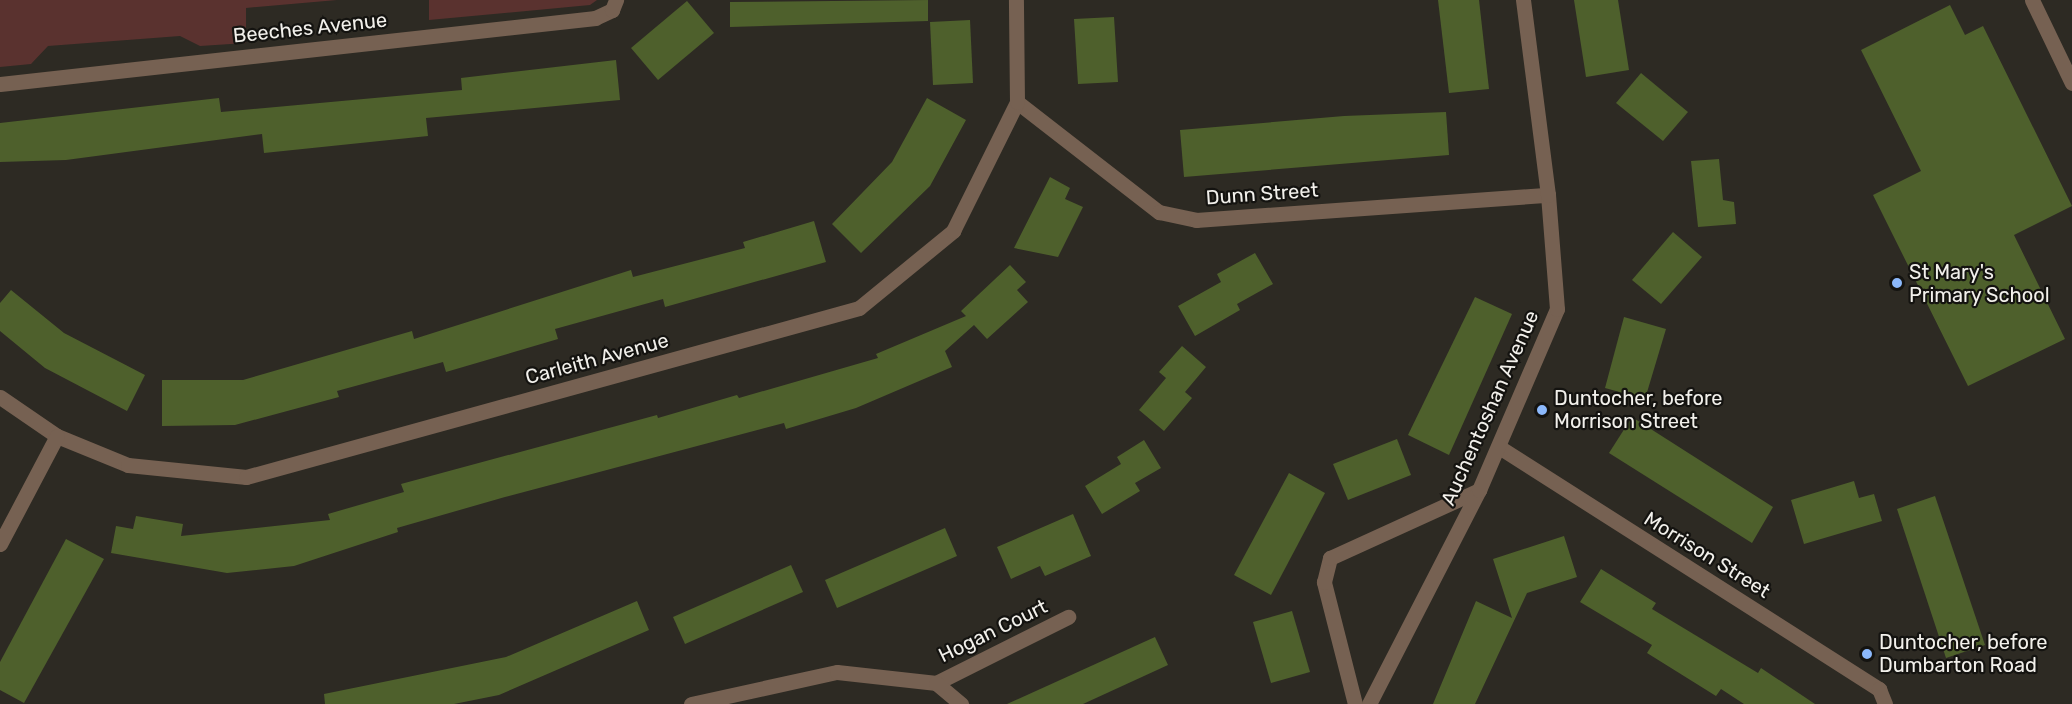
<!DOCTYPE html>
<html>
<head>
<meta charset="utf-8">
<style>
	body { margin:0 }
	#map { position:relative; width:2072px; height:704px; overflow:hidden; background:#2d2a23; font-family:Rubik,sans-serif }
	div>[style] { position:absolute }
	[style*='--x'] { left:calc(var(--x)*1px); top:calc(var(--y)*1px); width:calc(var(--w)*1px); rotate:calc(var(--a)*1deg) }
	.green>* { inset:0; background:#5a322f }
	.building>* { inset:0; background:#4e602c }
	.minor>* { height:15px; margin:-7.5px; padding:0 7.5px; transform-origin:7.5px; border-radius:7.5px; background:#766152 }
	.dots>* { width:16px; height:16px; translate:-50% -50%; box-sizing:border-box; border:3px solid #141310; border-radius:50% }
	span { translate:-50% -50%; white-space:nowrap; text-align:center; line-height:1.15; -webkit-text-stroke:4.5px #141310; paint-order:stroke }
	.street-label { font-size:20px; color:#f2f0eb }
	.poi-label { font-size:20px; color:#f2f0eb }
	.left { translate:0 -50%; text-align:left }
</style>
</head>
<body>
<div id="map">
	<div class="green">
		<i style="clip-path:polygon(0 0,337px 0,246px 8px,246px 43px,200px 46px,180px 36px,48px 46px,31px 64px,0 67px)"></i>
		<i style="clip-path:polygon(429px 0,597px 0,590px 5px,429px 20px)"></i>
	</div>
	<div class="building">
		<i style="clip-path:polygon(928px 0,928px 21px,730px 27px,730px 2px)"></i>
		<i style="clip-path:polygon(1438px 0,1479px 0,1489px 89px,1449px 93px)"></i>
		<i style="clip-path:polygon(1574px 0,1618px 0,1629px 70px,1586px 77px)"></i>
		<i style="clip-path:polygon(687px 1px,714px 33px,658px 80px,631px 48px)"></i>
		<i style="clip-path:polygon(1950px 5px,1965px 35px,1983px 26px,2072px 206px,2014px 235px,2065px 339px,1968px 386px,1873px 195px,1921px 171px,1861px 50px)"></i>
		<i style="clip-path:polygon(1114px 17px,1118px 82px,1078px 84px,1074px 19px)"></i>
		<i style="clip-path:polygon(970px 20px,973px 83px,933px 85px,930px 22px)"></i>
		<i style="clip-path:polygon(616px 60px,620px 100px,426px 118px,428px 136px,264px 153px,262px 134px,66px 160px,0 162px,0 123px,219px 98px,221px 112px,462px 90px,461px 78px)"></i>
		<i style="clip-path:polygon(1641px 73px,1688px 112px,1663px 141px,1616px 103px)"></i>
		<i style="clip-path:polygon(927px 98px,966px 120px,930px 186px,861px 253px,832px 224px,892px 162px)"></i>
		<i style="clip-path:polygon(1446px 112px,1449px 155px,1184px 177px,1180px 130px,1344px 116px)"></i>
		<i style="clip-path:polygon(1719px 159px,1723px 200px,1734px 202px,1736px 224px,1698px 227px,1691px 161px)"></i>
		<i style="clip-path:polygon(1050px 177px,1070px 188px,1065px 199px,1083px 207px,1058px 257px,1014px 248px)"></i>
		<i style="clip-path:polygon(814px 221px,826px 262px,665px 307px,663px 299px,555px 329px,558px 339px,446px 372px,443px 362px,337px 391px,339px 397px,235px 425px,162px 426px,162px 380px,243px 380px,412px 331px,414px 339px,631px 270px,633px 277px,745px 248px,743px 242px)"></i>
		<i style="clip-path:polygon(1673px 232px,1702px 257px,1661px 304px,1632px 280px)"></i>
		<i style="clip-path:polygon(1255px 253px,1273px 284px,1237px 304px,1240px 310px,1195px 336px,1178px 306px,1221px 282px,1217px 274px)"></i>
		<i style="clip-path:polygon(1010px 265px,1026px 282px,1017px 290px,1028px 302px,987px 339px,974px 325px,945px 351px,952px 367px,856px 408px,786px 429px,784px 423px,505px 497px,397px 528px,398px 532px,294px 566px,227px 573px,111px 553px,116px 526px,133px 529px,136px 516px,183px 524px,181px 536px,330px 520px,328px 514px,404px 492px,401px 484px,657px 415px,658px 418px,737px 395px,739px 398px,878px 358px,876px 354px,966px 316px,961px 311px)"></i>
		<i style="clip-path:polygon(11px 290px,64px 333px,145px 375px,127px 411px,45px 368px,0 331px,0 303px)"></i>
		<i style="clip-path:polygon(1475px 297px,1512px 314px,1449px 455px,1408px 435px)"></i>
		<i style="clip-path:polygon(1624px 317px,1666px 329px,1645px 399px,1605px 388px)"></i>
		<i style="clip-path:polygon(1182px 346px,1206px 367px,1185px 392px,1192px 398px,1164px 431px,1139px 410px,1166px 378px,1159px 372px)"></i>
		<i style="clip-path:polygon(1632px 417px,1773px 507px,1752px 543px,1609px 453px)"></i>
		<i style="clip-path:polygon(1397px 439px,1411px 475px,1348px 500px,1333px 464px)"></i>
		<i style="clip-path:polygon(1144px 440px,1161px 468px,1135px 483px,1140px 491px,1102px 514px,1085px 486px,1121px 464px,1117px 457px)"></i>
		<i style="clip-path:polygon(1289px 473px,1325px 493px,1271px 595px,1234px 575px)"></i>
		<i style="clip-path:polygon(1854px 481px,1859px 498px,1874px 494px,1882px 521px,1804px 544px,1791px 500px)"></i>
		<i style="clip-path:polygon(1935px 496px,1985px 645px,1946px 658px,1897px 509px)"></i>
		<i style="clip-path:polygon(1073px 514px,1091px 556px,1045px 576px,1040px 566px,1011px 579px,997px 547px)"></i>
		<i style="clip-path:polygon(945px 528px,957px 556px,837px 608px,825px 580px)"></i>
		<i style="clip-path:polygon(1564px 536px,1577px 577px,1527px 593px,1475px 704px,1433px 704px,1476px 601px,1512px 618px,1493px 559px)"></i>
		<i style="clip-path:polygon(66px 539px,104px 559px,24px 703px,0 690px,0 662px)"></i>
		<i style="clip-path:polygon(791px 565px,803px 592px,685px 644px,673px 617px)"></i>
		<i style="clip-path:polygon(1601px 569px,1656px 603px,1652px 609px,1758px 673px,1761px 668px,1815px 704px,1744px 704px,1721px 689px,1716px 696px,1647px 653px,1652px 645px,1580px 602px)"></i>
		<i style="clip-path:polygon(637px 601px,649px 630px,499px 695px,454px 704px,325px 704px,324px 694px,506px 657px)"></i>
		<i style="clip-path:polygon(1292px 611px,1310px 672px,1271px 683px,1253px 622px)"></i>
		<i style="clip-path:polygon(1155px 637px,1168px 665px,1083px 704px,1007px 704px)"></i>
	</div>
	<div class="minor">
		<i style="--x:2032;--y:0;--w:92;--a:64.3"></i>
		<i style="--x:0;--y:84;--w:599;--a:-6.33"></i>
		<i style="--x:595;--y:18;--w:19;--a:-25"></i>
		<i style="--x:612;--y:10;--w:11;--a:-68"></i>
		<i style="--x:1017;--y:102;--w:180;--a:37.8"></i>
		<i style="--x:1159;--y:212;--w:38;--a:12"></i>
		<i style="--x:1196;--y:220;--w:353;--a:-4.1"></i>
		<i style="--x:0;--y:397;--w:69;--a:34.4"></i>
		<i style="--x:57;--y:436;--w:77;--a:22.2"></i>
		<i style="--x:128;--y:465;--w:119;--a:5.8"></i>
		<i style="--x:246;--y:477;--w:636;--a:-15.41"></i>
		<i style="--x:859;--y:308;--w:122;--a:-39.3"></i>
		<i style="--x:953;--y:231;--w:144;--a:-63.6"></i>
		<i style="--x:1017;--y:102;--w:102;--a:-90.6"></i>
		<i style="--x:1499;--y:447;--w:451;--a:32.5"></i>
		<i style="--x:1879;--y:689;--w:16;--a:68"></i>
		<i style="--x:0;--y:544;--w:122;--a:-62.2"></i>
		<i style="--x:936;--y:683;--w:148;--a:-26.6"></i>
		<i style="--x:691;--y:704;--w:149;--a:-12.4"></i>
		<i style="--x:837;--y:672;--w:100;--a:6.3"></i>
		<i style="--x:936;--y:683;--w:33;--a:40"></i>
		<i style="--x:1355;--y:704;--w:126;--a:-104.3"></i>
		<i style="--x:1324;--y:582;--w:25;--a:-76"></i>
		<i style="--x:1330;--y:558;--w:164;--a:-24.5"></i>
		<i style="--x:1369;--y:704;--w:241;--a:-62.8"></i>
		<i style="--x:1479;--y:490;--w:197;--a:-66.7"></i>
		<i style="--x:1557;--y:309;--w:114;--a:-94.5"></i>
		<i style="--x:1548;--y:195;--w:197;--a:-97.3"></i>
	</div>
	<div class="dots">
		<i style="left:1897px;top:283px;background:#8cb9fc"></i>
		<i style="left:1542px;top:410px;background:#8cb9fc"></i>
		<i style="left:1867px;top:654px;background:#8cb9fc"></i>
	</div>
	<div class="street-label">
		<span style="left:310px;top:28px;rotate:-6deg">Beeches Avenue</span>
		<span style="left:1262px;top:194px;rotate:-4deg">Dunn Street</span>
		<span style="left:597px;top:359px;rotate:-15deg">Carleith Avenue</span>
		<span style="left:1490px;top:408px;rotate:-66deg">Auchentoshan Avenue</span>
		<span style="left:1707px;top:555px;rotate:32deg">Morrison Street</span>
		<span style="left:993px;top:631px;rotate:-26deg">Hogan Court</span>
	</div>
	<div class="poi-label">
		<span class="left" style="left:1909px;top:284px">St Mary's<br>Primary School</span>
		<span class="left" style="left:1554px;top:410px">Duntocher, before<br>Morrison Street</span>
		<span class="left" style="left:1879px;top:654px">Duntocher, before<br>Dumbarton Road</span>
	</div>
</div>
</body>
</html>
